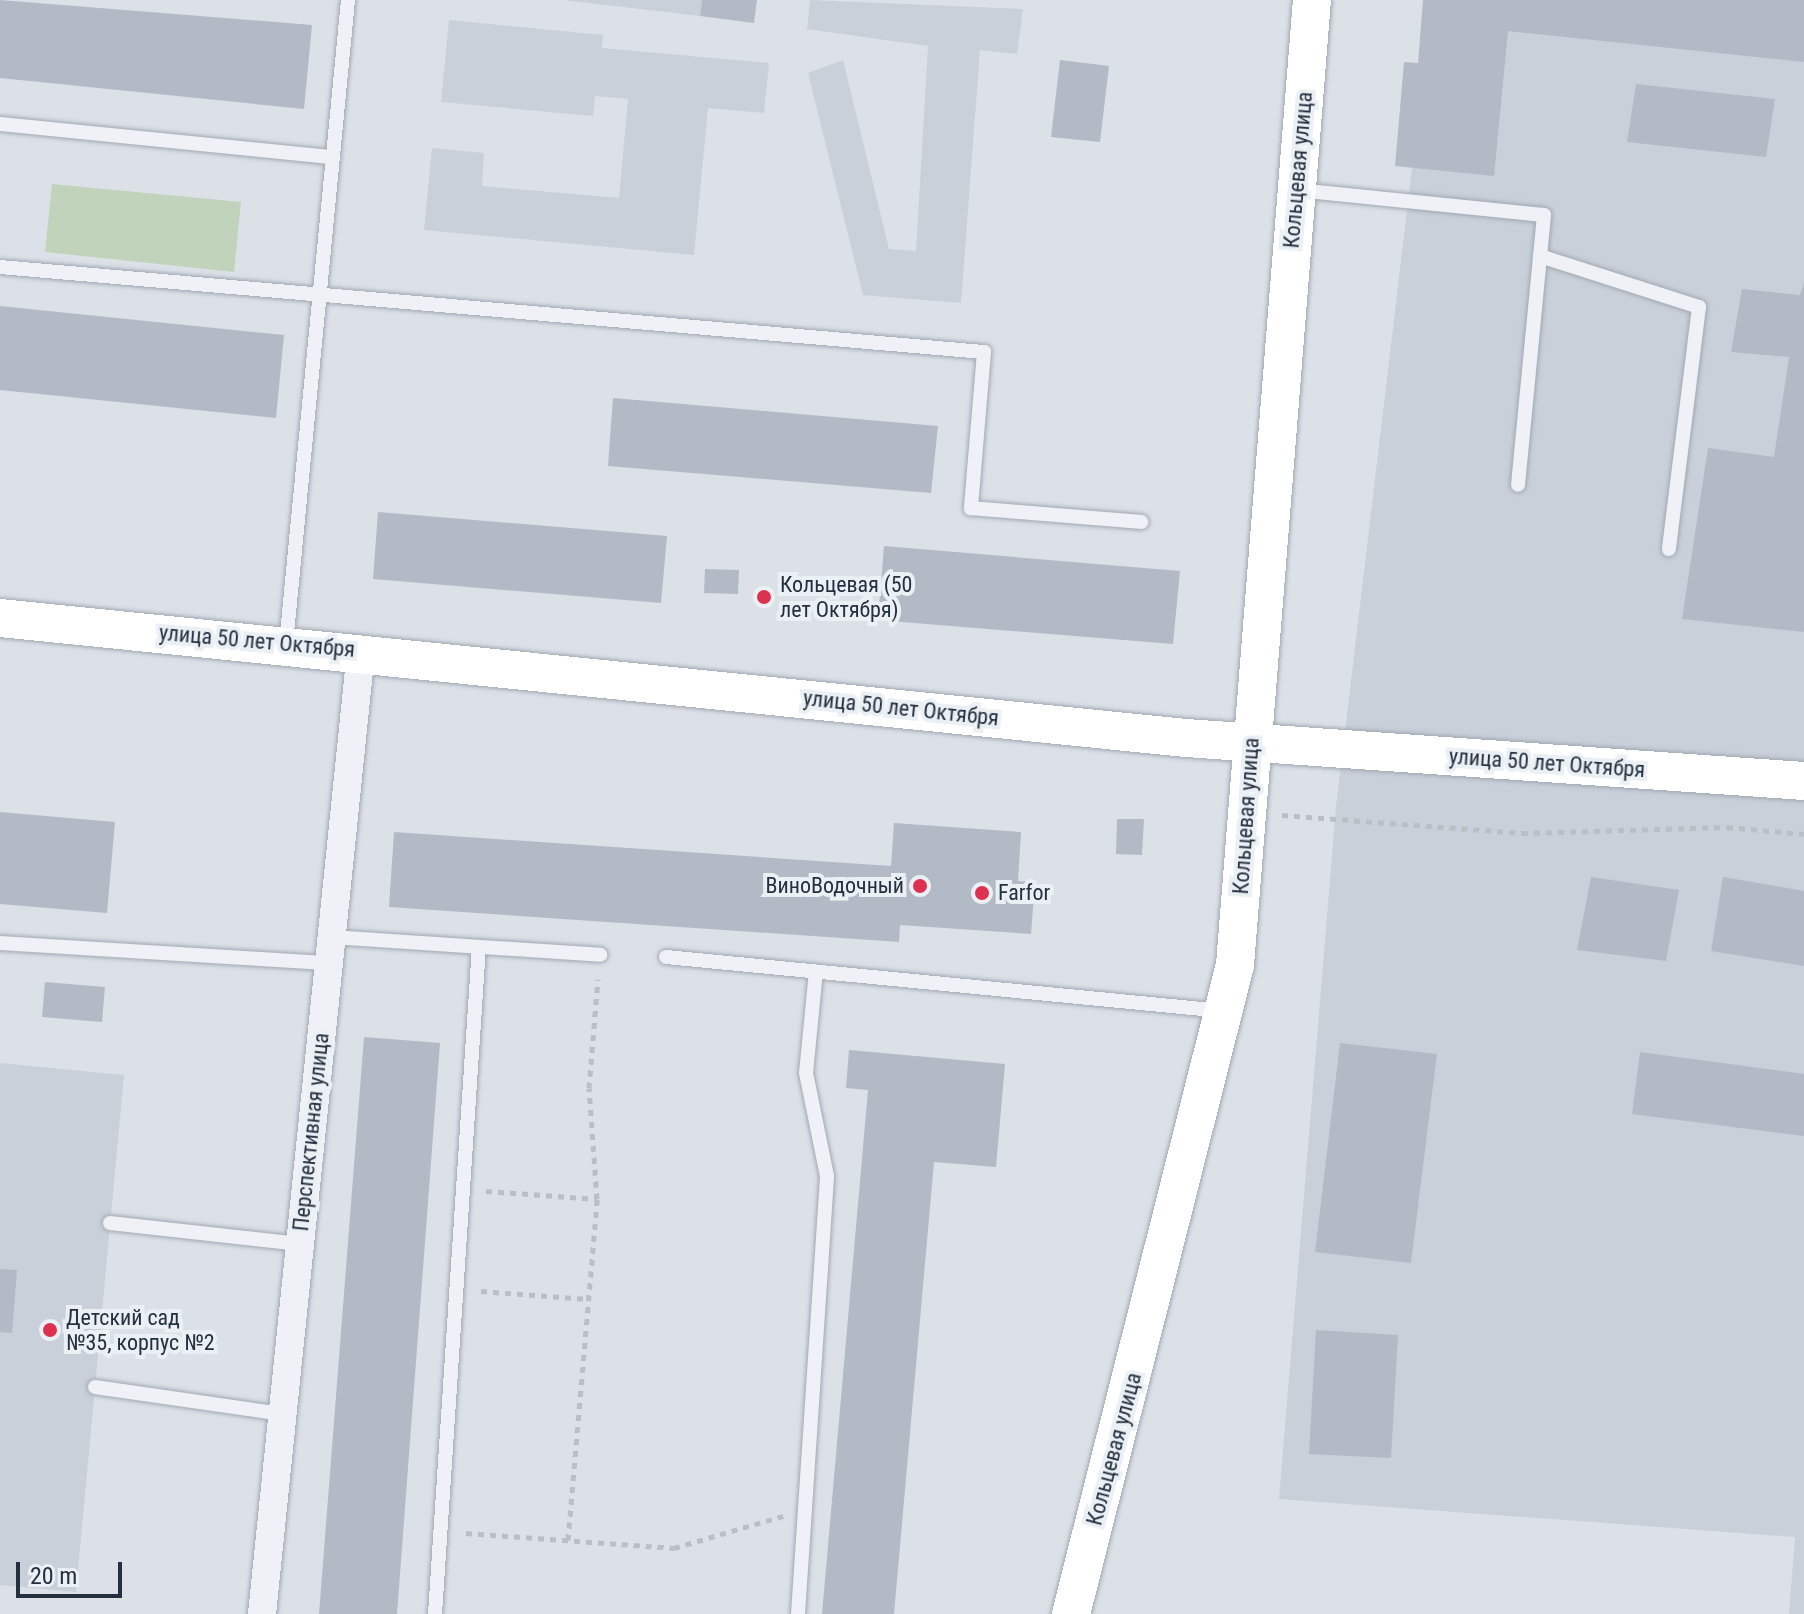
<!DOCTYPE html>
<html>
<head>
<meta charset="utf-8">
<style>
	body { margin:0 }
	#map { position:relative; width:1804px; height:1614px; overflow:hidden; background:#dce1e8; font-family:"Roboto Condensed",sans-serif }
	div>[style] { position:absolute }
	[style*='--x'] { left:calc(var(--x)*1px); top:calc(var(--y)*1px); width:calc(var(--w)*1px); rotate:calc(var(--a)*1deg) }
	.built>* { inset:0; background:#c9d0da }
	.green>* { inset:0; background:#c2d3bc }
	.building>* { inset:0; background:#b2bac5 }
	.path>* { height:5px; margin-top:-2.5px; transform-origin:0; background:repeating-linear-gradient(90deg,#babfc6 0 6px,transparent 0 12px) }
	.roads { filter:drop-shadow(0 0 2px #a1a8b2) drop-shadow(0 0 2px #a1a8b2) }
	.lane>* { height:14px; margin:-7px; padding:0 7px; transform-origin:7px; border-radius:7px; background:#eff1f6 }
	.street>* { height:28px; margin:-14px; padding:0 14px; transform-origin:14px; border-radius:14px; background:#eff1f6 }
	.secondary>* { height:38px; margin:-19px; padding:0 19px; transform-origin:19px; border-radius:19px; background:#fff }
	.dots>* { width:22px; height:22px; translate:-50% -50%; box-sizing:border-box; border:4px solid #ebf0f5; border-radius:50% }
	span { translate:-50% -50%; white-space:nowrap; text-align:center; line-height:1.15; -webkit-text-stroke:8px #ebf0f5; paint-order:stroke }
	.street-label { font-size:22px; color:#242f3f }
	.poi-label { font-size:22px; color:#242f3f }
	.left { translate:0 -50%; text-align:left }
	.right { translate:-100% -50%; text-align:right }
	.scale { position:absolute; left:16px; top:1562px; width:106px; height:36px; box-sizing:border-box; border:4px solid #242f3f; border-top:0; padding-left:10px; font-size:24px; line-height:28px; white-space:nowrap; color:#242f3f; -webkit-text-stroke:6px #ebf0f5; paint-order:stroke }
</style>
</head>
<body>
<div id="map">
	<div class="built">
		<i style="clip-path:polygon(563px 0,702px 0,700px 16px)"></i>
		<i style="clip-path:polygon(810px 0,1023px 9px,1017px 54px,980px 50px,961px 303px,863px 295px,808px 73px,843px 60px,889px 249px,916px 251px,928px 46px,807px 29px)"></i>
		<i style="clip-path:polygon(1432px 0,1804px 0,1804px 1614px,1789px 1614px,1795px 1537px,1279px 1499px,1336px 807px)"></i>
		<i style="clip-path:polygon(449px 20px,603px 35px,602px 48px,769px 63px,764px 113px,708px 108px,694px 255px,424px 230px,432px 148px,484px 153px,482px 186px,619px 198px,628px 99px,595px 96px,593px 116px,441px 102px)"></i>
		<i style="clip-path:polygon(0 1063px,124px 1075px,76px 1592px,0 1585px)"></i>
	</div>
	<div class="green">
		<i style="clip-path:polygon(52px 184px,241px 202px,234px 272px,45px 252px)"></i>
	</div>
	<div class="building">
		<i style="clip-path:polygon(0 0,312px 25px,304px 109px,0 78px)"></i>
		<i style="clip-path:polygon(702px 0,757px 0,754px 23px,700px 16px)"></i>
		<i style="clip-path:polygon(1423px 0,1804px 0,1804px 62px,1508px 31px,1494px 176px,1395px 166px,1404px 62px,1418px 63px)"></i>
		<i style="clip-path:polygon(1060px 60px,1109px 66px,1100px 142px,1051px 137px)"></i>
		<i style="clip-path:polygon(1636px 84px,1775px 99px,1766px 157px,1627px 142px)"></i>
		<i style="clip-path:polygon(1804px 282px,1804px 632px,1682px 619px,1708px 448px,1774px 457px,1789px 357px,1731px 352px,1742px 289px,1800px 295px)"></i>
		<i style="clip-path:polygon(0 306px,284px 335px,276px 418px,0 390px)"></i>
		<i style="clip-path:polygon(613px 398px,938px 426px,931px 493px,608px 466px)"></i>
		<i style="clip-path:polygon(378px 512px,667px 536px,661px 603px,373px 579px)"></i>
		<i style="clip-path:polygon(884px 546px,1180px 571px,1173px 644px,878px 620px)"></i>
		<i style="clip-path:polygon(705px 569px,739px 570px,738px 594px,704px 593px)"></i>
		<i style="clip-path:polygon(0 812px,115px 822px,107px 913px,0 904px)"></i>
		<i style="clip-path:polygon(1117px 819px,1144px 819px,1142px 855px,1116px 854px)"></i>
		<i style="clip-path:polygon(894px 823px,1021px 832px,1018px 881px,1035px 882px,1031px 934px,900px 925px,899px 942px,389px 907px,394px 832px,891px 866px)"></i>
		<i style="clip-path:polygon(1591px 877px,1679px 890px,1666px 961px,1577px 950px)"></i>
		<i style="clip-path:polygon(1723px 877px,1804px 891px,1804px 966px,1711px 951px)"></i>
		<i style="clip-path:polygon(45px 982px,105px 987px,102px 1022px,42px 1017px)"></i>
		<i style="clip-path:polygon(364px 1037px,440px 1043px,397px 1614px,319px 1614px)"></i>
		<i style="clip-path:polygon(1340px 1043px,1437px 1054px,1411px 1263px,1315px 1252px)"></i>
		<i style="clip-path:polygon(849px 1050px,1005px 1064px,996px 1167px,934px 1162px,894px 1614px,822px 1614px,868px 1090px,846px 1088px)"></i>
		<i style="clip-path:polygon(1640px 1052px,1804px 1074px,1804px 1136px,1632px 1114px)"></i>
		<i style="clip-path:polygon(0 1269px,17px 1270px,12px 1333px,0 1332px)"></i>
		<i style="clip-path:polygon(1316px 1330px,1398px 1335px,1391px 1458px,1309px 1454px)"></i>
	</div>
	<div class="path">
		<i style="--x:1282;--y:815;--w:241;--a:4.3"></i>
		<i style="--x:1522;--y:833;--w:205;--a:-1.7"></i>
		<i style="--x:1727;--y:827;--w:77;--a:5.2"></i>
		<i style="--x:486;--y:1191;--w:111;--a:4.1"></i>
		<i style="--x:481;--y:1291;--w:107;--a:4.3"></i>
		<i style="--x:466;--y:1533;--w:209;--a:4.1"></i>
		<i style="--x:674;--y:1548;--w:114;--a:-16.4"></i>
		<i style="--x:568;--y:1540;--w:342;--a:-85.1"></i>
		<i style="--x:597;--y:1199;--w:111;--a:-94.1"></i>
		<i style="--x:589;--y:1088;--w:109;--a:-85.3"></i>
	</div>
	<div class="roads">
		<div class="lane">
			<i style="--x:0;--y:124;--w:335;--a:5.7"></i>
			<i style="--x:1297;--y:190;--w:248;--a:5.8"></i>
			<i style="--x:1544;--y:215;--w:271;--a:95.5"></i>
			<i style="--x:1540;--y:256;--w:167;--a:17.8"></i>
			<i style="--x:1699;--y:307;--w:244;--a:97.1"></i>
			<i style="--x:0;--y:267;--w:988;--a:4.94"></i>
			<i style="--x:984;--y:352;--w:157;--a:94.8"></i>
			<i style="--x:971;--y:508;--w:171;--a:4.7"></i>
			<i style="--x:286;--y:644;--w:647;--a:-84.5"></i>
			<i style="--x:332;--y:937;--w:269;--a:3.8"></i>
			<i style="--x:0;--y:943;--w:330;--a:3.5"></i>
			<i style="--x:666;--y:957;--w:560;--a:5.54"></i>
			<i style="--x:110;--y:1223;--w:191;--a:6.3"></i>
			<i style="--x:95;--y:1387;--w:190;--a:8.2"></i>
			<i style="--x:435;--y:1614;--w:668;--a:-86.23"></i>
			<i style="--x:798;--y:1614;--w:439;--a:-86.2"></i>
			<i style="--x:827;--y:1176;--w:105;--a:-101.5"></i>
			<i style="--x:806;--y:1073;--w:102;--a:-84.4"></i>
		</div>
		<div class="street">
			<i style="--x:262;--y:1614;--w:968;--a:-84.13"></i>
		</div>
		<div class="secondary">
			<i style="--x:0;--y:618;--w:1192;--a:5.78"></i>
			<i style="--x:1186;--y:738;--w:619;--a:3.98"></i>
			<i style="--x:1071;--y:1614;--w:669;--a:-75.82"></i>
			<i style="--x:1235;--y:965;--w:968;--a:-85.44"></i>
		</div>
	</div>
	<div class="dots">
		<i style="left:764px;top:597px;background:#dc314f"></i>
		<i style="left:920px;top:886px;background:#dc314f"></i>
		<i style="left:982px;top:893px;background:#dc314f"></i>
		<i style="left:50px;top:1330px;background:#dc314f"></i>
	</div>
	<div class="street-label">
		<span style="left:1298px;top:170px;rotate:-85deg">Кольцевая улица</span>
		<span style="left:257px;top:641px;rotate:5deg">улица 50 лет Октября</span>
		<span style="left:901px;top:708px;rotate:6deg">улица 50 лет Октября</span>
		<span style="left:1547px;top:763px;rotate:4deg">улица 50 лет Октября</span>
		<span style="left:1246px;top:816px;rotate:-86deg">Кольцевая улица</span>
		<span style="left:311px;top:1132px;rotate:-84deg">Перспективная улица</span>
		<span style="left:1114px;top:1449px;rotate:-75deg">Кольцевая улица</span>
	</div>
	<div class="poi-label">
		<span class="left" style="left:780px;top:597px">Кольцевая (50<br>лет Октября)</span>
		<span class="right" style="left:904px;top:886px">ВиноВодочный</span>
		<span class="left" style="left:998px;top:893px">Farfor</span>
		<span class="left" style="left:66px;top:1330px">Детский сад<br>№35, корпус №2</span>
	</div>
	<div class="scale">20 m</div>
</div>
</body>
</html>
